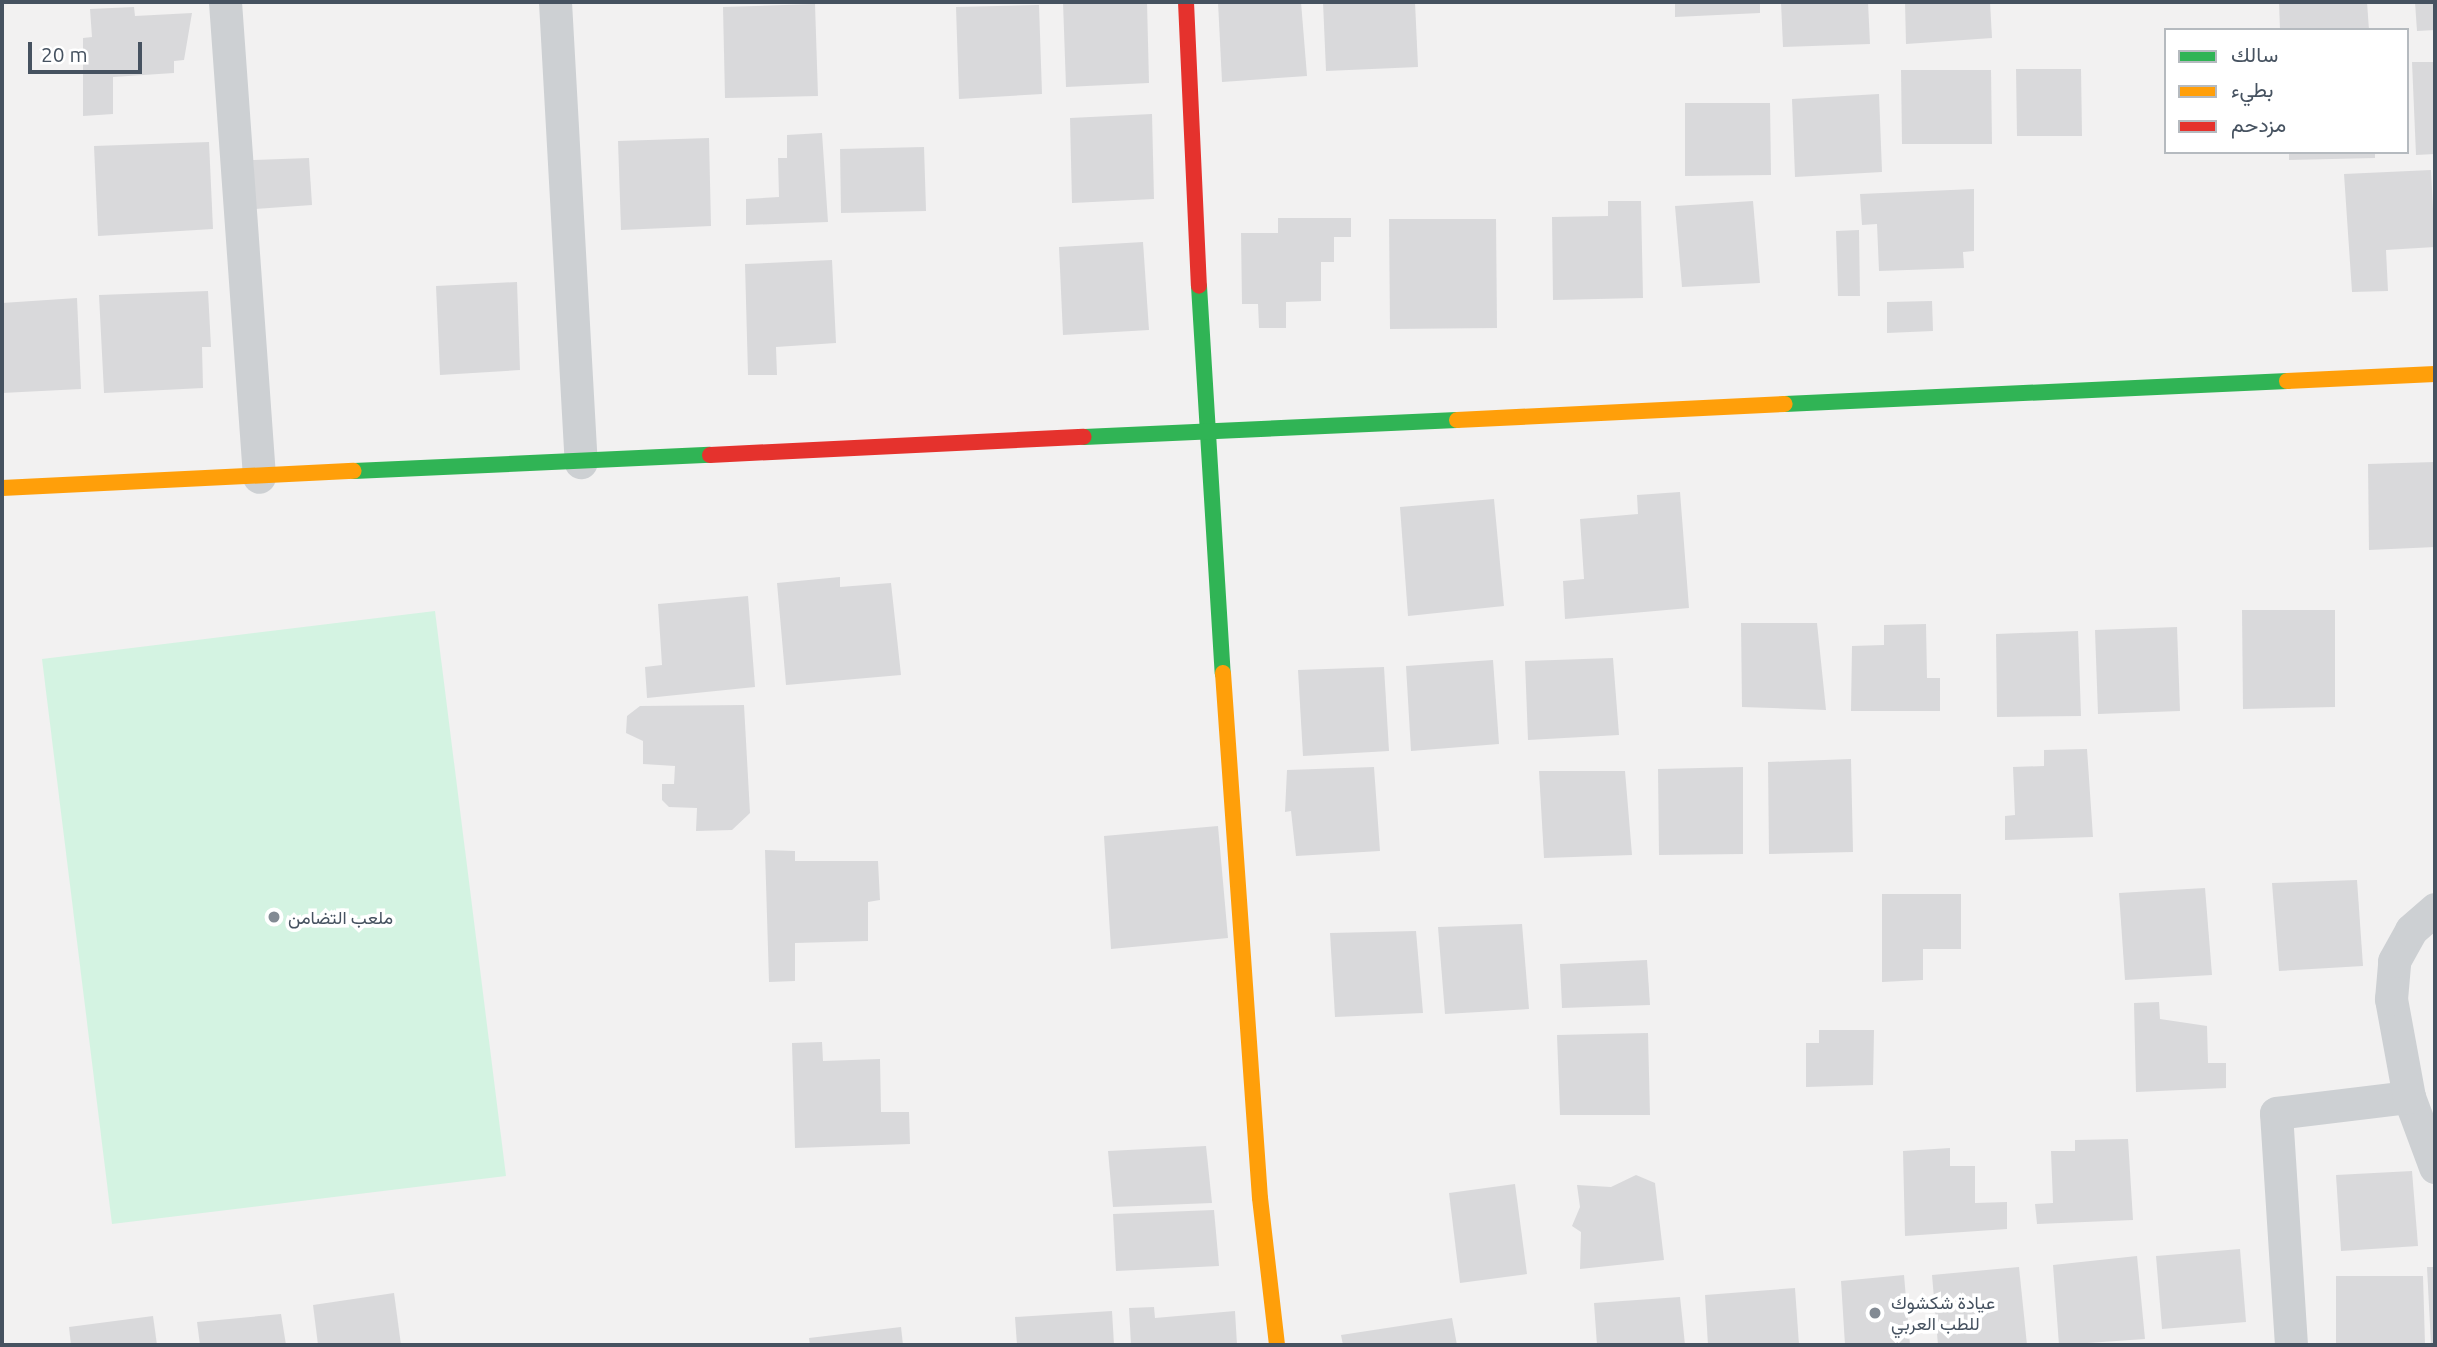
<!DOCTYPE html>
<html>
<head>
<meta charset="utf-8">
<style>
	body { margin:0 }
	#map { position:relative; width:2437px; height:1347px; overflow:hidden; background:#f2f1f1; font-family:Ubuntu,Vazirmatn,sans-serif }
	div>[style] { position:absolute }
	[style*='--x'] { left:calc(var(--x)*1px); top:calc(var(--y)*1px); width:calc(var(--w)*1px); rotate:calc(var(--a)*1deg) }
	.green>* { inset:0; background:#d4f3e2 }
	.building>* { inset:0; background:#d9d9db }
	.street>* { height:33px; margin:-16.5px; padding:0 16.5px; transform-origin:16.5px; border-radius:16.5px; background:#cdd0d3 }
	.fast>* { height:16px; margin:-8px; padding:0 8px; transform-origin:8px; border-radius:8px; background:#30b455 }
	.slow>* { height:16px; margin:-8px; padding:0 8px; transform-origin:8px; border-radius:8px; background:#ff9f0a }
	.jam>* { height:16px; margin:-8px; padding:0 8px; transform-origin:8px; border-radius:8px; background:#e5322d }
	.dots>* { width:19px; height:19px; translate:-50% -50%; box-sizing:border-box; border:4px solid #fff; border-radius:50% }
	span { translate:-50% -50%; white-space:nowrap; text-align:center; line-height:1.15; -webkit-text-stroke:7px #fff; paint-order:stroke }
	.poi-label { font-size:18px; color:#465260 }
	.left { translate:0 -50%; text-align:left }
	.frame { position:absolute; inset:0; border:4px solid #465260; pointer-events:none }
	.legend { position:absolute; left:2164px; top:28px; width:245px; height:126px; box-sizing:border-box; background:#fff; border:2px solid #b5babf; margin:0; padding:9px 12px; list-style:none; font-size:21px; color:#465260 }
	.legend li { display:flex; align-items:center; gap:14px; height:35px }
	.legend b { width:35px; border:2px solid #b5babf }
	.scale { position:absolute; left:28px; top:42px; width:114px; height:32px; box-sizing:border-box; border:4px solid #465260; border-top:0; padding-left:9px; font-size:21px; line-height:24px; white-space:nowrap; color:#465260; -webkit-text-stroke:5px #fff; paint-order:stroke }
</style>
</head>
<body>
<div id="map">
	<div class="green">
		<i style="clip-path:polygon(435px 611px,506px 1176px,112px 1224px,42px 659px)"></i>
	</div>
	<div class="building">
		<i style="clip-path:polygon(1063px 2px,1147px 2px,1149px 83px,1066px 87px)"></i>
		<i style="clip-path:polygon(1218px 2px,1301px 2px,1307px 76px,1222px 82px)"></i>
		<i style="clip-path:polygon(1323px 2px,1415px 2px,1418px 67px,1326px 71px)"></i>
		<i style="clip-path:polygon(1675px 2px,1760px 2px,1760px 13px,1675px 17px)"></i>
		<i style="clip-path:polygon(1781px 2px,1868px 2px,1870px 44px,1783px 47px)"></i>
		<i style="clip-path:polygon(1905px 2px,1990px 2px,1992px 38px,1906px 44px)"></i>
		<i style="clip-path:polygon(2279px 2px,2367px 2px,2369px 30px,2280px 30px)"></i>
		<i style="clip-path:polygon(2415px 2px,2435px 2px,2435px 30px,2417px 31px)"></i>
		<i style="clip-path:polygon(815px 4px,818px 96px,725px 98px,723px 7px)"></i>
		<i style="clip-path:polygon(1039px 5px,1042px 94px,959px 99px,956px 7px)"></i>
		<i style="clip-path:polygon(134px 7px,135px 16px,192px 13px,184px 60px,174px 61px,174px 73px,113px 77px,113px 114px,83px 116px,83px 38px,92px 37px,90px 9px)"></i>
		<i style="clip-path:polygon(2412px 62px,2435px 62px,2435px 154px,2416px 155px)"></i>
		<i style="clip-path:polygon(2016px 69px,2081px 69px,2082px 136px,2017px 136px)"></i>
		<i style="clip-path:polygon(1901px 70px,1991px 70px,1992px 144px,1902px 144px)"></i>
		<i style="clip-path:polygon(1879px 94px,1882px 172px,1795px 177px,1792px 99px)"></i>
		<i style="clip-path:polygon(1685px 103px,1770px 103px,1771px 175px,1685px 176px)"></i>
		<i style="clip-path:polygon(1152px 114px,1154px 199px,1072px 203px,1070px 118px)"></i>
		<i style="clip-path:polygon(822px 133px,828px 222px,746px 225px,746px 199px,779px 197px,778px 158px,787px 158px,787px 135px)"></i>
		<i style="clip-path:polygon(709px 138px,711px 226px,621px 230px,618px 141px)"></i>
		<i style="clip-path:polygon(209px 142px,213px 229px,98px 236px,94px 146px)"></i>
		<i style="clip-path:polygon(924px 147px,926px 211px,841px 213px,840px 149px)"></i>
		<i style="clip-path:polygon(2289px 152px,2375px 152px,2375px 158px,2289px 160px)"></i>
		<i style="clip-path:polygon(309px 158px,312px 205px,255px 209px,253px 160px)"></i>
		<i style="clip-path:polygon(2431px 170px,2435px 247px,2386px 250px,2388px 291px,2352px 292px,2344px 174px)"></i>
		<i style="clip-path:polygon(1974px 189px,1974px 251px,1963px 252px,1964px 268px,1879px 271px,1877px 224px,1862px 225px,1860px 194px)"></i>
		<i style="clip-path:polygon(1608px 201px,1641px 201px,1643px 298px,1553px 300px,1552px 217px,1608px 216px)"></i>
		<i style="clip-path:polygon(1753px 201px,1760px 283px,1682px 287px,1675px 206px)"></i>
		<i style="clip-path:polygon(1278px 218px,1351px 218px,1351px 237px,1334px 237px,1334px 262px,1321px 262px,1321px 301px,1286px 302px,1286px 328px,1259px 328px,1258px 304px,1242px 304px,1241px 233px,1278px 233px)"></i>
		<i style="clip-path:polygon(1389px 219px,1496px 219px,1497px 328px,1390px 329px)"></i>
		<i style="clip-path:polygon(1859px 230px,1860px 296px,1838px 296px,1836px 231px)"></i>
		<i style="clip-path:polygon(1143px 242px,1149px 330px,1063px 335px,1059px 247px)"></i>
		<i style="clip-path:polygon(832px 260px,836px 343px,776px 347px,777px 375px,748px 375px,745px 264px)"></i>
		<i style="clip-path:polygon(517px 282px,520px 370px,440px 375px,436px 286px)"></i>
		<i style="clip-path:polygon(208px 291px,211px 347px,202px 347px,203px 388px,104px 393px,99px 295px)"></i>
		<i style="clip-path:polygon(77px 298px,81px 389px,2px 393px,2px 303px)"></i>
		<i style="clip-path:polygon(1932px 301px,1933px 331px,1887px 333px,1887px 302px)"></i>
		<i style="clip-path:polygon(2435px 462px,2435px 547px,2369px 550px,2368px 464px)"></i>
		<i style="clip-path:polygon(1680px 492px,1689px 608px,1565px 619px,1563px 581px,1584px 579px,1580px 519px,1638px 514px,1637px 495px)"></i>
		<i style="clip-path:polygon(1494px 499px,1504px 606px,1408px 616px,1400px 507px)"></i>
		<i style="clip-path:polygon(840px 577px,840px 587px,891px 583px,901px 675px,786px 685px,777px 583px)"></i>
		<i style="clip-path:polygon(748px 596px,755px 687px,647px 698px,645px 667px,662px 665px,658px 604px)"></i>
		<i style="clip-path:polygon(2242px 610px,2335px 610px,2335px 707px,2243px 709px)"></i>
		<i style="clip-path:polygon(1741px 623px,1817px 623px,1826px 710px,1742px 707px)"></i>
		<i style="clip-path:polygon(1926px 624px,1927px 678px,1940px 678px,1940px 711px,1851px 711px,1852px 646px,1884px 645px,1884px 625px)"></i>
		<i style="clip-path:polygon(2177px 627px,2180px 711px,2098px 714px,2095px 630px)"></i>
		<i style="clip-path:polygon(2078px 631px,2081px 716px,1997px 717px,1996px 634px)"></i>
		<i style="clip-path:polygon(1613px 658px,1619px 735px,1528px 740px,1525px 661px)"></i>
		<i style="clip-path:polygon(1493px 660px,1499px 744px,1411px 751px,1406px 666px)"></i>
		<i style="clip-path:polygon(1384px 667px,1389px 751px,1303px 756px,1298px 670px)"></i>
		<i style="clip-path:polygon(744px 705px,750px 813px,732px 830px,696px 831px,697px 808px,669px 807px,662px 800px,662px 784px,674px 784px,675px 766px,643px 764px,643px 741px,626px 733px,627px 716px,640px 706px)"></i>
		<i style="clip-path:polygon(2087px 749px,2093px 837px,2005px 840px,2005px 816px,2015px 815px,2013px 767px,2044px 766px,2044px 750px)"></i>
		<i style="clip-path:polygon(1851px 759px,1853px 852px,1769px 854px,1768px 762px)"></i>
		<i style="clip-path:polygon(1374px 767px,1380px 851px,1296px 856px,1291px 811px,1285px 812px,1287px 770px)"></i>
		<i style="clip-path:polygon(1743px 767px,1743px 854px,1659px 855px,1658px 769px)"></i>
		<i style="clip-path:polygon(1539px 771px,1625px 771px,1632px 855px,1544px 858px)"></i>
		<i style="clip-path:polygon(1218px 826px,1228px 938px,1111px 949px,1104px 836px)"></i>
		<i style="clip-path:polygon(765px 850px,795px 851px,795px 861px,878px 861px,880px 900px,868px 902px,868px 941px,795px 943px,795px 981px,769px 982px)"></i>
		<i style="clip-path:polygon(2357px 880px,2363px 966px,2279px 971px,2272px 883px)"></i>
		<i style="clip-path:polygon(2205px 888px,2212px 975px,2125px 980px,2119px 893px)"></i>
		<i style="clip-path:polygon(1882px 894px,1961px 894px,1961px 949px,1923px 949px,1923px 980px,1882px 982px)"></i>
		<i style="clip-path:polygon(1522px 924px,1529px 1009px,1445px 1014px,1438px 927px)"></i>
		<i style="clip-path:polygon(1416px 931px,1423px 1013px,1335px 1017px,1330px 933px)"></i>
		<i style="clip-path:polygon(1647px 960px,1650px 1005px,1562px 1008px,1560px 964px)"></i>
		<i style="clip-path:polygon(2159px 1002px,2160px 1019px,2207px 1026px,2208px 1063px,2226px 1063px,2226px 1088px,2136px 1092px,2134px 1003px)"></i>
		<i style="clip-path:polygon(1819px 1030px,1874px 1030px,1873px 1085px,1806px 1087px,1806px 1043px,1819px 1043px)"></i>
		<i style="clip-path:polygon(1648px 1033px,1650px 1115px,1560px 1115px,1557px 1035px)"></i>
		<i style="clip-path:polygon(822px 1042px,823px 1061px,880px 1059px,881px 1112px,909px 1112px,910px 1144px,795px 1148px,792px 1043px)"></i>
		<i style="clip-path:polygon(2128px 1139px,2133px 1220px,2037px 1224px,2035px 1204px,2053px 1203px,2051px 1151px,2075px 1151px,2075px 1140px)"></i>
		<i style="clip-path:polygon(1206px 1146px,1212px 1203px,1113px 1207px,1108px 1151px)"></i>
		<i style="clip-path:polygon(1950px 1148px,1950px 1166px,1975px 1166px,1975px 1203px,2007px 1202px,2007px 1229px,1905px 1236px,1903px 1151px)"></i>
		<i style="clip-path:polygon(2412px 1171px,2418px 1246px,2341px 1251px,2336px 1175px)"></i>
		<i style="clip-path:polygon(1636px 1175px,1655px 1183px,1664px 1260px,1580px 1269px,1581px 1232px,1572px 1226px,1580px 1207px,1577px 1185px,1611px 1187px)"></i>
		<i style="clip-path:polygon(1515px 1184px,1527px 1274px,1460px 1283px,1449px 1193px)"></i>
		<i style="clip-path:polygon(1214px 1210px,1219px 1266px,1116px 1271px,1113px 1214px)"></i>
		<i style="clip-path:polygon(2240px 1249px,2246px 1322px,2162px 1329px,2156px 1256px)"></i>
		<i style="clip-path:polygon(2137px 1256px,2145px 1339px,2059px 1345px,2053px 1265px)"></i>
		<i style="clip-path:polygon(2019px 1267px,2027px 1345px,1938px 1345px,1932px 1275px)"></i>
		<i style="clip-path:polygon(2427px 1267px,2435px 1267px,2435px 1345px,2431px 1345px)"></i>
		<i style="clip-path:polygon(1904px 1275px,1910px 1345px,1845px 1345px,1841px 1281px)"></i>
		<i style="clip-path:polygon(2336px 1276px,2423px 1276px,2425px 1345px,2336px 1345px)"></i>
		<i style="clip-path:polygon(1795px 1288px,1799px 1345px,1708px 1345px,1705px 1295px)"></i>
		<i style="clip-path:polygon(394px 1293px,401px 1345px,318px 1345px,313px 1305px)"></i>
		<i style="clip-path:polygon(1680px 1297px,1685px 1345px,1597px 1345px,1594px 1303px)"></i>
		<i style="clip-path:polygon(1154px 1307px,1155px 1318px,1235px 1311px,1237px 1345px,1131px 1345px,1129px 1308px)"></i>
		<i style="clip-path:polygon(1112px 1311px,1114px 1345px,1017px 1345px,1015px 1317px)"></i>
		<i style="clip-path:polygon(281px 1314px,286px 1345px,200px 1345px,197px 1322px)"></i>
		<i style="clip-path:polygon(153px 1316px,157px 1345px,71px 1345px,69px 1327px)"></i>
		<i style="clip-path:polygon(1452px 1318px,1457px 1345px,1343px 1345px,1341px 1335px)"></i>
		<i style="clip-path:polygon(901px 1327px,903px 1345px,810px 1345px,809px 1338px)"></i>
	</div>
	<div class="street">
		<i style="--x:225;--y:2;--w:476;--a:85.9"></i>
		<i style="--x:555;--y:2;--w:461;--a:86.8"></i>
		<i style="--x:2409;--y:1097;--w:75;--a:69.6"></i>
		<i style="--x:2291;--y:1345;--w:232;--a:-93.7"></i>
		<i style="--x:2276;--y:1113;--w:134;--a:-6.9"></i>
		<i style="--x:2409;--y:1097;--w:100;--a:-100.4"></i>
		<i style="--x:2391;--y:999;--w:38;--a:-85"></i>
		<i style="--x:2394;--y:961;--w:35;--a:-61"></i>
		<i style="--x:2411;--y:930;--w:32;--a:-41"></i>
	</div>
	<div class="fast">
		<i style="--x:1199;--y:286;--w:388;--a:86.5"></i>
		<i style="--x:1785;--y:404;--w:503;--a:-2.62"></i>
		<i style="--x:1084;--y:437;--w:373;--a:-2.6"></i>
		<i style="--x:354;--y:471;--w:356;--a:-2.6"></i>
	</div>
	<div class="slow">
		<i style="--x:2287;--y:381;--w:148;--a:-2.7"></i>
		<i style="--x:1457;--y:420;--w:328;--a:-2.8"></i>
		<i style="--x:2;--y:488;--w:352;--a:-2.8"></i>
		<i style="--x:1223;--y:673;--w:526;--a:85.97"></i>
		<i style="--x:1260;--y:1198;--w:148;--a:83.4"></i>
	</div>
	<div class="jam">
		<i style="--x:1186;--y:2;--w:284;--a:87.4"></i>
		<i style="--x:710;--y:455;--w:374;--a:-2.8"></i>
	</div>
	<div class="dots">
		<i style="left:274px;top:917px;background:#828a93"></i>
		<i style="left:1875px;top:1313px;background:#828a93"></i>
	</div>
	<div class="poi-label">
		<span class="left" style="left:288px;top:917px">ملعب التضامن</span>
		<span class="left" style="left:1891px;top:1313px">عيادة شكشوك<br>للطب العربي</span>
	</div>
	<div class="frame"></div>
	<ul class="legend">
	<li><b style="height:9px;background:#30b455"></b>سالك</li>
	<li><b style="height:9px;background:#ff9f0a"></b>بطيء</li>
	<li><b style="height:9px;background:#e5322d"></b>مزدحم</li>
	</ul>
	<div class="scale">20 m</div>
</div>
</body>
</html>
